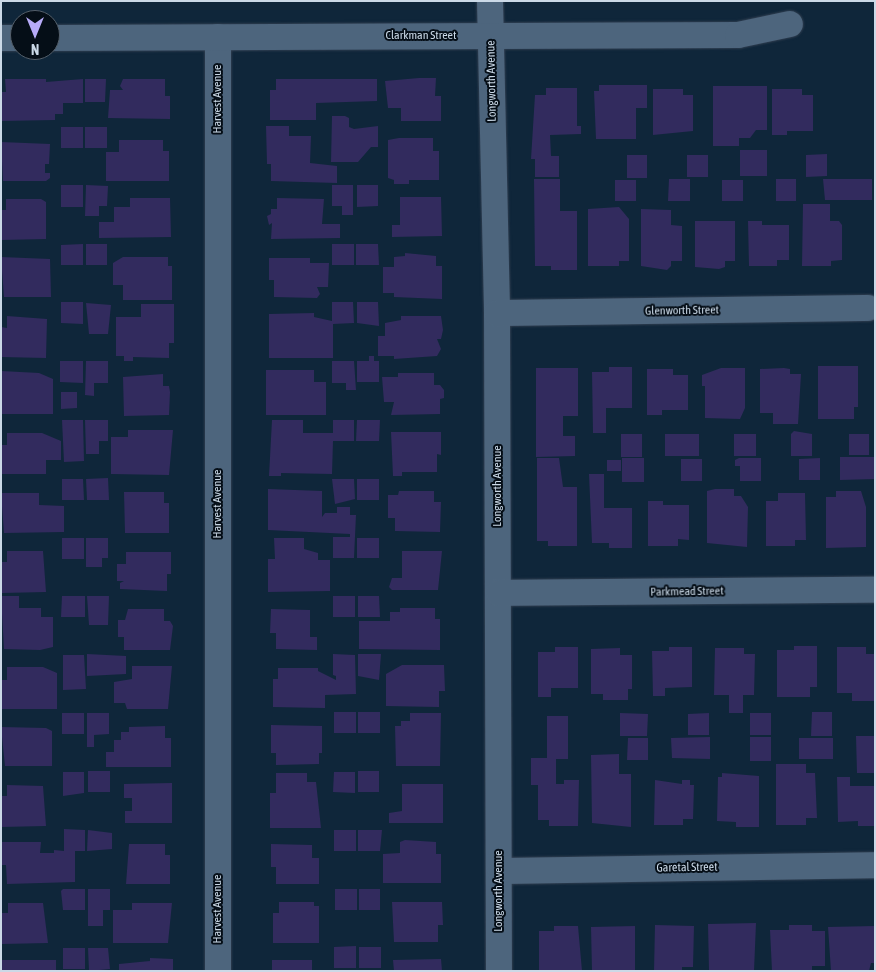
<!DOCTYPE html>
<html>
<head>
<meta charset="utf-8">
<style>
	body { margin:0 }
	#map { position:relative; width:876px; height:972px; overflow:hidden; background:#0f263a; font-family:"Asap Condensed",sans-serif }
	div>[style] { position:absolute }
	[style*='--x'] { left:calc(var(--x)*1px); top:calc(var(--y)*1px); width:calc(var(--w)*1px); rotate:calc(var(--a)*1deg) }
	.building>* { inset:0; background:#322b5e }
	.roads { filter:drop-shadow(0 0 1px #313f51) drop-shadow(0 0 1px #313f51) }
	.street>* { height:26px; margin:-13px; padding:0 13px; transform-origin:13px; border-radius:13px; background:#4d657d }
	span { translate:-50% -50%; white-space:nowrap; text-align:center; line-height:1.15; -webkit-text-stroke:4px #050e17; paint-order:stroke }
	.street-label { font-size:12px; color:#cbd9e7 }
	.frame { position:absolute; inset:0; border:2px solid #cbd9e7; pointer-events:none }
	.north { position:absolute; left:10px; top:10px; width:50px; height:50px; box-sizing:border-box; background:#050e17; border:1px solid #545f6a; border-radius:50%; rotate:180deg; font-size:14px; font-weight:700; line-height:20px; text-align:center; color:#cbd9e7 }
	.north::after { content:''; display:block; margin:auto; width:18px; height:22px; background:#b7abf8; clip-path:polygon(50% 0,100% 100%,50% 72%,0 100%) }
</style>
</head>
<body>
<div id="map">
	<div class="building">
		<i style="clip-path:polygon(419px 78px,436px 78px,435px 96px,441px 96px,441px 121px,401px 121px,401px 108px,388px 108px,385px 81px)"></i>
		<i style="clip-path:polygon(5px 79px,46px 79px,46px 82px,83px 79px,83px 103px,63px 103px,63px 114px,55px 114px,55px 120px,1px 121px,1px 92px,6px 92px)"></i>
		<i style="clip-path:polygon(85px 79px,106px 79px,105px 102px,85px 102px)"></i>
		<i style="clip-path:polygon(123px 79px,165px 79px,165px 96px,170px 96px,170px 119px,108px 118px,110px 90px,123px 90px,120px 86px)"></i>
		<i style="clip-path:polygon(276px 79px,377px 79px,377px 101px,316px 103px,316px 120px,270px 120px,270px 90px,276px 90px)"></i>
		<i style="clip-path:polygon(599px 85px,647px 85px,647px 108px,636px 108px,636px 139px,596px 139px,594px 91px,599px 91px)"></i>
		<i style="clip-path:polygon(713px 86px,767px 86px,767px 130px,756px 130px,750px 138px,739px 138px,739px 146px,713px 146px)"></i>
		<i style="clip-path:polygon(546px 88px,577px 88px,577px 126px,581px 126px,581px 134px,550px 135px,551px 156px,559px 156px,559px 177px,535px 177px,535px 159px,531px 159px,535px 95px,546px 95px)"></i>
		<i style="clip-path:polygon(653px 89px,683px 89px,683px 95px,693px 95px,693px 131px,653px 135px)"></i>
		<i style="clip-path:polygon(772px 89px,802px 89px,802px 95px,813px 95px,813px 131px,787px 131px,787px 135px,772px 135px)"></i>
		<i style="clip-path:polygon(332px 116px,345px 116px,349px 118px,349px 127px,354px 129px,378px 126px,378px 147px,371px 147px,358px 162px,331px 162px)"></i>
		<i style="clip-path:polygon(266px 126px,289px 126px,289px 136px,311px 136px,310px 163px,337px 166px,337px 183px,271px 181px,271px 164px,267px 164px)"></i>
		<i style="clip-path:polygon(61px 127px,83px 127px,83px 148px,61px 148px)"></i>
		<i style="clip-path:polygon(85px 127px,107px 127px,107px 148px,85px 148px)"></i>
		<i style="clip-path:polygon(399px 138px,433px 138px,433px 151px,439px 151px,439px 180px,409px 180px,409px 184px,394px 184px,394px 180px,388px 178px,388px 140px)"></i>
		<i style="clip-path:polygon(119px 140px,163px 140px,163px 151px,169px 151px,169px 181px,106px 181px,106px 152px,119px 152px)"></i>
		<i style="clip-path:polygon(1px 142px,50px 144px,49px 164px,45px 164px,45px 173px,50px 173px,50px 178px,46px 181px,3px 181px)"></i>
		<i style="clip-path:polygon(740px 150px,767px 150px,767px 176px,740px 176px)"></i>
		<i style="clip-path:polygon(827px 154px,827px 176px,806px 177px,806px 155px)"></i>
		<i style="clip-path:polygon(627px 155px,647px 155px,647px 178px,627px 178px)"></i>
		<i style="clip-path:polygon(687px 155px,708px 155px,708px 177px,687px 177px)"></i>
		<i style="clip-path:polygon(534px 179px,560px 179px,560px 211px,577px 211px,577px 270px,551px 270px,551px 266px,535px 266px)"></i>
		<i style="clip-path:polygon(669px 179px,690px 179px,690px 201px,668px 201px)"></i>
		<i style="clip-path:polygon(776px 179px,796px 179px,796px 201px,776px 201px)"></i>
		<i style="clip-path:polygon(823px 179px,872px 179px,872px 200px,825px 200px)"></i>
		<i style="clip-path:polygon(615px 180px,636px 180px,636px 201px,615px 201px)"></i>
		<i style="clip-path:polygon(722px 180px,743px 180px,743px 201px,722px 201px)"></i>
		<i style="clip-path:polygon(61px 185px,83px 185px,83px 207px,61px 207px)"></i>
		<i style="clip-path:polygon(86px 185px,108px 186px,107px 206px,99px 206px,99px 216px,85px 216px)"></i>
		<i style="clip-path:polygon(332px 185px,353px 185px,353px 215px,342px 215px,342px 206px,332px 206px)"></i>
		<i style="clip-path:polygon(357px 185px,378px 185px,378px 206px,357px 207px)"></i>
		<i style="clip-path:polygon(400px 197px,441px 197px,442px 236px,392px 237px,392px 225px,400px 225px)"></i>
		<i style="clip-path:polygon(130px 198px,170px 198px,171px 237px,99px 238px,99px 222px,114px 222px,114px 207px,130px 207px)"></i>
		<i style="clip-path:polygon(277px 198px,324px 199px,322px 224px,340px 224px,340px 238px,271px 239px,272px 223px,269px 225px,267px 216px,271px 214px,271px 209px,277px 209px)"></i>
		<i style="clip-path:polygon(6px 199px,41px 199px,46px 202px,46px 239px,1px 240px,1px 210px,6px 210px)"></i>
		<i style="clip-path:polygon(803px 204px,830px 204px,830px 221px,839px 221px,842px 225px,842px 260px,831px 261px,831px 266px,802px 266px)"></i>
		<i style="clip-path:polygon(619px 207px,629px 219px,629px 261px,619px 261px,619px 266px,588px 266px,588px 209px)"></i>
		<i style="clip-path:polygon(641px 209px,671px 210px,671px 225px,682px 226px,682px 261px,671px 261px,671px 266px,667px 270px,641px 266px)"></i>
		<i style="clip-path:polygon(695px 221px,735px 221px,735px 261px,725px 261px,725px 267px,719px 269px,695px 267px)"></i>
		<i style="clip-path:polygon(748px 221px,762px 221px,762px 225px,789px 225px,789px 260px,777px 260px,777px 266px,749px 266px)"></i>
		<i style="clip-path:polygon(83px 244px,83px 265px,61px 265px,61px 245px)"></i>
		<i style="clip-path:polygon(86px 244px,107px 244px,107px 265px,86px 265px)"></i>
		<i style="clip-path:polygon(332px 244px,354px 244px,354px 265px,332px 265px)"></i>
		<i style="clip-path:polygon(356px 244px,378px 244px,379px 265px,356px 265px)"></i>
		<i style="clip-path:polygon(405px 253px,436px 256px,436px 266px,442px 266px,442px 299px,394px 297px,394px 293px,383px 293px,383px 267px,394px 267px,394px 257px,405px 256px)"></i>
		<i style="clip-path:polygon(1px 257px,50px 259px,51px 297px,4px 297px)"></i>
		<i style="clip-path:polygon(123px 257px,168px 257px,168px 266px,172px 266px,172px 300px,123px 300px,123px 285px,113px 285px,113px 263px)"></i>
		<i style="clip-path:polygon(269px 258px,310px 258px,310px 263px,329px 263px,328px 287px,317px 287px,320px 294px,317px 298px,274px 297px,274px 280px,269px 280px)"></i>
		<i style="clip-path:polygon(61px 302px,83px 302px,83px 324px,61px 323px)"></i>
		<i style="clip-path:polygon(332px 302px,353px 302px,354px 323px,333px 324px,333px 358px,269px 358px,269px 314px,314px 313px,314px 317px,332px 321px)"></i>
		<i style="clip-path:polygon(357px 302px,378px 302px,379px 326px,357px 323px)"></i>
		<i style="clip-path:polygon(86px 303px,111px 305px,108px 334px,89px 334px)"></i>
		<i style="clip-path:polygon(141px 304px,174px 304px,174px 343px,169px 343px,169px 358px,133px 357px,133px 361px,124px 361px,124px 356px,116px 356px,116px 317px,141px 317px)"></i>
		<i style="clip-path:polygon(7px 316px,47px 319px,46px 358px,1px 357px,1px 327px,7px 328px)"></i>
		<i style="clip-path:polygon(401px 316px,441px 316px,443px 330px,441px 339px,437px 339px,441px 349px,437px 356px,394px 359px,394px 356px,378px 356px,378px 336px,385px 336px,385px 323px,401px 320px)"></i>
		<i style="clip-path:polygon(369px 356px,374px 356px,374px 361px,379px 361px,379px 382px,357px 382px,357px 361px,369px 361px)"></i>
		<i style="clip-path:polygon(60px 361px,83px 361px,83px 383px,60px 382px)"></i>
		<i style="clip-path:polygon(86px 361px,108px 361px,108px 383px,94px 383px,94px 396px,85px 395px)"></i>
		<i style="clip-path:polygon(332px 361px,354px 361px,356px 390px,346px 390px,346px 383px,332px 383px)"></i>
		<i style="clip-path:polygon(818px 366px,858px 366px,858px 407px,854px 407px,854px 419px,818px 419px)"></i>
		<i style="clip-path:polygon(609px 367px,632px 367px,632px 408px,606px 408px,606px 433px,593px 433px,592px 372px,609px 372px)"></i>
		<i style="clip-path:polygon(536px 368px,578px 368px,578px 416px,563px 416px,563px 436px,575px 436px,575px 456px,536px 457px)"></i>
		<i style="clip-path:polygon(721px 368px,745px 368px,745px 408px,740px 419px,705px 418px,705px 386px,702px 386px,702px 375px)"></i>
		<i style="clip-path:polygon(784px 368px,790px 369px,790px 374px,801px 374px,798px 424px,773px 424px,773px 413px,760px 413px,760px 369px)"></i>
		<i style="clip-path:polygon(647px 369px,673px 369px,673px 375px,688px 375px,688px 410px,662px 410px,662px 415px,647px 415px)"></i>
		<i style="clip-path:polygon(266px 370px,314px 370px,314px 382px,326px 382px,326px 415px,266px 415px)"></i>
		<i style="clip-path:polygon(1px 371px,39px 373px,53px 379px,53px 414px,1px 414px)"></i>
		<i style="clip-path:polygon(398px 373px,434px 373px,434px 385px,440px 385px,444px 390px,444px 398px,440px 399px,440px 414px,391px 415px,394px 402px,384px 402px,382px 377px,398px 377px)"></i>
		<i style="clip-path:polygon(163px 374px,163px 386px,169px 386px,170px 392px,169px 415px,124px 416px,123px 377px)"></i>
		<i style="clip-path:polygon(61px 392px,77px 392px,77px 408px,61px 409px)"></i>
		<i style="clip-path:polygon(62px 420px,83px 420px,84px 461px,64px 462px)"></i>
		<i style="clip-path:polygon(85px 420px,108px 420px,108px 441px,99px 441px,99px 454px,86px 454px)"></i>
		<i style="clip-path:polygon(272px 420px,303px 420px,303px 433px,333px 433px,333px 420px,354px 420px,354px 441px,333px 441px,332px 474px,281px 473px,281px 476px,269px 476px)"></i>
		<i style="clip-path:polygon(357px 420px,380px 420px,379px 441px,356px 441px)"></i>
		<i style="clip-path:polygon(128px 430px,173px 430px,169px 475px,111px 474px,111px 437px,128px 437px)"></i>
		<i style="clip-path:polygon(794px 431px,812px 434px,812px 456px,791px 456px,791px 434px)"></i>
		<i style="clip-path:polygon(391px 432px,441px 432px,441px 455px,437px 454px,437px 472px,402px 472px,402px 476px,393px 476px)"></i>
		<i style="clip-path:polygon(7px 433px,42px 433px,61px 441px,61px 460px,46px 460px,46px 474px,1px 474px,1px 445px,7px 445px)"></i>
		<i style="clip-path:polygon(621px 434px,642px 434px,642px 457px,621px 457px)"></i>
		<i style="clip-path:polygon(665px 434px,699px 434px,699px 456px,665px 456px)"></i>
		<i style="clip-path:polygon(734px 434px,756px 434px,756px 456px,734px 456px)"></i>
		<i style="clip-path:polygon(849px 434px,869px 434px,869px 455px,849px 455px)"></i>
		<i style="clip-path:polygon(840px 457px,875px 457px,875px 479px,840px 480px)"></i>
		<i style="clip-path:polygon(537px 458px,559px 458px,563px 487px,577px 487px,577px 546px,548px 546px,548px 541px,537px 541px)"></i>
		<i style="clip-path:polygon(622px 458px,644px 458px,644px 482px,622px 482px)"></i>
		<i style="clip-path:polygon(739px 458px,761px 458px,761px 481px,740px 481px,740px 466px,735px 466px,735px 460px)"></i>
		<i style="clip-path:polygon(820px 458px,820px 480px,799px 480px,799px 459px)"></i>
		<i style="clip-path:polygon(681px 459px,702px 459px,702px 481px,681px 481px)"></i>
		<i style="clip-path:polygon(607px 460px,621px 460px,621px 471px,607px 471px)"></i>
		<i style="clip-path:polygon(589px 474px,604px 474px,604px 508px,632px 508px,632px 548px,609px 548px,609px 543px,592px 543px)"></i>
		<i style="clip-path:polygon(108px 478px,109px 500px,87px 500px,86px 479px)"></i>
		<i style="clip-path:polygon(62px 479px,83px 479px,84px 500px,62px 500px)"></i>
		<i style="clip-path:polygon(332px 479px,354px 479px,355px 499px,335px 504px)"></i>
		<i style="clip-path:polygon(357px 479px,379px 479px,379px 500px,357px 500px)"></i>
		<i style="clip-path:polygon(268px 489px,322px 491px,322px 517px,325px 513px,337px 513px,337px 507px,350px 507px,350px 515px,356px 515px,354px 558px,333px 558px,333px 537px,350px 537px,350px 534px,268px 530px)"></i>
		<i style="clip-path:polygon(715px 489px,734px 489px,734px 496px,741px 496px,748px 507px,747px 547px,707px 543px,707px 491px)"></i>
		<i style="clip-path:polygon(399px 491px,434px 491px,434px 502px,441px 502px,440px 532px,395px 531px,395px 518px,388px 518px,388px 495px,398px 495px)"></i>
		<i style="clip-path:polygon(836px 491px,861px 491px,866px 507px,866px 547px,826px 548px,826px 497px,836px 497px)"></i>
		<i style="clip-path:polygon(124px 492px,164px 492px,164px 503px,169px 503px,169px 533px,125px 533px)"></i>
		<i style="clip-path:polygon(1px 493px,39px 493px,39px 505px,64px 506px,64px 532px,4px 533px)"></i>
		<i style="clip-path:polygon(778px 493px,805px 493px,806px 540px,795px 540px,795px 546px,766px 546px,766px 501px,778px 501px)"></i>
		<i style="clip-path:polygon(648px 501px,663px 501px,663px 505px,689px 505px,689px 540px,678px 539px,678px 546px,648px 546px)"></i>
		<i style="clip-path:polygon(62px 538px,84px 538px,84px 559px,62px 559px)"></i>
		<i style="clip-path:polygon(86px 538px,108px 538px,108px 558px,102px 558px,102px 567px,86px 567px)"></i>
		<i style="clip-path:polygon(274px 538px,304px 538px,304px 549px,318px 553px,318px 560px,330px 560px,330px 591px,268px 592px,268px 559px,275px 559px)"></i>
		<i style="clip-path:polygon(357px 538px,379px 538px,379px 558px,357px 558px)"></i>
		<i style="clip-path:polygon(7px 551px,43px 551px,46px 592px,2px 593px,2px 562px,7px 562px)"></i>
		<i style="clip-path:polygon(402px 551px,442px 551px,438px 590px,392px 590px,389px 587px,392px 578px,402px 578px)"></i>
		<i style="clip-path:polygon(126px 552px,171px 552px,171px 574px,167px 574px,167px 591px,120px 589px,120px 583px,124px 581px,117px 581px,117px 564px,126px 564px)"></i>
		<i style="clip-path:polygon(1px 596px,19px 596px,19px 608px,41px 608px,41px 617px,53px 617px,53px 647px,40px 650px,4px 649px)"></i>
		<i style="clip-path:polygon(62px 596px,85px 596px,85px 617px,61px 617px)"></i>
		<i style="clip-path:polygon(87px 596px,109px 596px,108px 625px,89px 625px)"></i>
		<i style="clip-path:polygon(333px 596px,355px 596px,355px 617px,333px 617px)"></i>
		<i style="clip-path:polygon(358px 596px,379px 596px,380px 617px,358px 617px)"></i>
		<i style="clip-path:polygon(400px 608px,435px 608px,435px 619px,440px 619px,440px 650px,359px 649px,359px 621px,390px 621px,390px 612px,400px 612px)"></i>
		<i style="clip-path:polygon(128px 609px,164px 609px,164px 621px,170px 621px,173px 626px,170px 650px,124px 650px,124px 637px,118px 637px,118px 620px,125px 620px)"></i>
		<i style="clip-path:polygon(271px 609px,310px 610px,310px 637px,317px 637px,317px 650px,276px 649px,276px 633px,270px 633px)"></i>
		<i style="clip-path:polygon(794px 646px,817px 646px,817px 687px,810px 687px,810px 697px,777px 697px,777px 650px,794px 650px)"></i>
		<i style="clip-path:polygon(555px 647px,578px 647px,578px 688px,551px 688px,551px 697px,538px 697px,538px 652px,555px 652px)"></i>
		<i style="clip-path:polygon(669px 647px,692px 647px,692px 687px,665px 688px,665px 696px,653px 696px,652px 651px,669px 651px)"></i>
		<i style="clip-path:polygon(837px 647px,866px 647px,866px 654px,875px 654px,874px 701px,852px 701px,852px 693px,837px 693px)"></i>
		<i style="clip-path:polygon(620px 648px,620px 655px,632px 655px,632px 689px,628px 689px,628px 700px,603px 700px,603px 694px,591px 694px,591px 649px)"></i>
		<i style="clip-path:polygon(715px 648px,744px 648px,744px 654px,755px 654px,754px 695px,743px 695px,743px 713px,729px 713px,729px 695px,714px 695px)"></i>
		<i style="clip-path:polygon(87px 654px,126px 656px,126px 674px,87px 676px)"></i>
		<i style="clip-path:polygon(333px 654px,355px 655px,356px 694px,325px 695px,325px 708px,273px 707px,273px 679px,278px 679px,278px 668px,318px 668px,318px 671px,336px 680px,336px 676px,333px 675px)"></i>
		<i style="clip-path:polygon(358px 654px,381px 654px,379px 680px,358px 676px)"></i>
		<i style="clip-path:polygon(63px 655px,84px 655px,86px 689px,63px 690px)"></i>
		<i style="clip-path:polygon(402px 665px,444px 665px,445px 691px,439px 691px,439px 707px,386px 706px,386px 674px)"></i>
		<i style="clip-path:polygon(132px 666px,172px 666px,168px 709px,127px 709px,125px 703px,114px 703px,114px 682px,132px 679px)"></i>
		<i style="clip-path:polygon(7px 667px,43px 667px,57px 673px,57px 709px,1px 709px,1px 680px,7px 680px)"></i>
		<i style="clip-path:polygon(334px 712px,356px 712px,356px 733px,334px 733px)"></i>
		<i style="clip-path:polygon(358px 712px,380px 712px,380px 733px,358px 733px)"></i>
		<i style="clip-path:polygon(812px 712px,832px 712px,832px 736px,811px 736px)"></i>
		<i style="clip-path:polygon(62px 713px,84px 713px,84px 734px,62px 734px)"></i>
		<i style="clip-path:polygon(87px 713px,109px 713px,109px 734px,94px 735px,94px 747px,87px 747px)"></i>
		<i style="clip-path:polygon(410px 713px,441px 713px,440px 766px,396px 766px,395px 726px,401px 726px,401px 721px,410px 721px)"></i>
		<i style="clip-path:polygon(620px 713px,648px 714px,647px 736px,620px 736px)"></i>
		<i style="clip-path:polygon(709px 713px,709px 735px,688px 735px,688px 714px)"></i>
		<i style="clip-path:polygon(750px 713px,771px 713px,771px 735px,750px 735px)"></i>
		<i style="clip-path:polygon(547px 716px,568px 716px,568px 759px,556px 759px,556px 784px,564px 784px,564px 780px,579px 780px,578px 826px,549px 826px,549px 820px,538px 820px,538px 785px,531px 785px,531px 758px,547px 758px)"></i>
		<i style="clip-path:polygon(271px 725px,322px 726px,322px 753px,319px 753px,319px 764px,276px 765px,276px 753px,271px 753px)"></i>
		<i style="clip-path:polygon(165px 726px,165px 738px,171px 738px,171px 767px,106px 767px,106px 752px,114px 752px,114px 740px,121px 740px,121px 732px,129px 732px,129px 727px)"></i>
		<i style="clip-path:polygon(1px 727px,46px 728px,52px 731px,52px 766px,5px 766px)"></i>
		<i style="clip-path:polygon(856px 736px,875px 736px,875px 773px,857px 773px)"></i>
		<i style="clip-path:polygon(710px 737px,710px 759px,672px 758px,671px 738px)"></i>
		<i style="clip-path:polygon(750px 737px,771px 737px,771px 761px,750px 761px)"></i>
		<i style="clip-path:polygon(628px 738px,648px 738px,648px 760px,627px 760px)"></i>
		<i style="clip-path:polygon(799px 738px,833px 738px,833px 759px,799px 759px)"></i>
		<i style="clip-path:polygon(619px 754px,619px 774px,631px 774px,631px 827px,592px 823px,591px 755px)"></i>
		<i style="clip-path:polygon(776px 764px,806px 764px,806px 773px,815px 773px,817px 818px,806px 818px,806px 825px,776px 825px)"></i>
		<i style="clip-path:polygon(88px 771px,110px 771px,110px 792px,88px 792px)"></i>
		<i style="clip-path:polygon(358px 771px,379px 771px,379px 792px,358px 792px)"></i>
		<i style="clip-path:polygon(63px 772px,84px 772px,84px 793px,63px 796px)"></i>
		<i style="clip-path:polygon(334px 772px,355px 772px,355px 793px,333px 792px)"></i>
		<i style="clip-path:polygon(276px 773px,307px 773px,307px 782px,316px 782px,321px 828px,270px 828px,270px 793px,276px 793px)"></i>
		<i style="clip-path:polygon(722px 773px,759px 776px,759px 827px,736px 827px,736px 822px,717px 821px,718px 777px,722px 777px)"></i>
		<i style="clip-path:polygon(837px 777px,850px 777px,850px 786px,875px 786px,875px 826px,858px 826px,858px 821px,838px 822px)"></i>
		<i style="clip-path:polygon(655px 780px,682px 784px,682px 780px,690px 780px,690px 785px,694px 785px,693px 819px,683px 819px,683px 825px,654px 825px)"></i>
		<i style="clip-path:polygon(172px 783px,172px 823px,125px 823px,125px 811px,132px 811px,132px 798px,124px 798px,124px 784px)"></i>
		<i style="clip-path:polygon(402px 784px,443px 784px,443px 823px,389px 823px,389px 813px,402px 811px)"></i>
		<i style="clip-path:polygon(7px 785px,43px 786px,46px 826px,1px 827px,1px 796px,7px 796px)"></i>
		<i style="clip-path:polygon(64px 829px,85px 830px,85px 851px,75px 851px,75px 882px,7px 884px,6px 865px,1px 865px,1px 842px,41px 842px,40px 853px,54px 853px,54px 850px,64px 851px)"></i>
		<i style="clip-path:polygon(88px 830px,112px 833px,112px 849px,87px 851px)"></i>
		<i style="clip-path:polygon(334px 830px,356px 830px,356px 851px,334px 851px)"></i>
		<i style="clip-path:polygon(358px 830px,382px 830px,380px 851px,358px 851px)"></i>
		<i style="clip-path:polygon(405px 840px,436px 842px,436px 854px,441px 854px,441px 883px,383px 883px,383px 854px,400px 853px,400px 842px)"></i>
		<i style="clip-path:polygon(129px 844px,165px 844px,165px 855px,170px 855px,170px 884px,126px 884px)"></i>
		<i style="clip-path:polygon(271px 844px,312px 845px,312px 858px,319px 858px,319px 884px,276px 884px,276px 867px,271px 867px)"></i>
		<i style="clip-path:polygon(63px 889px,85px 889px,85px 910px,63px 910px,61px 891px)"></i>
		<i style="clip-path:polygon(88px 889px,110px 889px,110px 910px,103px 910px,103px 926px,88px 926px)"></i>
		<i style="clip-path:polygon(335px 889px,357px 889px,357px 910px,335px 910px)"></i>
		<i style="clip-path:polygon(359px 889px,380px 889px,380px 910px,359px 910px)"></i>
		<i style="clip-path:polygon(279px 902px,314px 902px,314px 906px,319px 906px,319px 943px,273px 943px,273px 913px,279px 913px)"></i>
		<i style="clip-path:polygon(392px 902px,442px 902px,443px 925px,438px 925px,438px 942px,394px 942px)"></i>
		<i style="clip-path:polygon(8px 903px,43px 903px,48px 943px,2px 944px,2px 913px,8px 913px)"></i>
		<i style="clip-path:polygon(132px 903px,172px 903px,168px 943px,113px 943px,113px 910px,132px 910px)"></i>
		<i style="clip-path:polygon(756px 923px,754px 971px,709px 971px,708px 924px)"></i>
		<i style="clip-path:polygon(655px 925px,694px 926px,693px 967px,682px 967px,682px 971px,654px 971px)"></i>
		<i style="clip-path:polygon(789px 925px,812px 925px,812px 931px,825px 931px,825px 966px,812px 966px,812px 971px,772px 971px,770px 930px,789px 930px)"></i>
		<i style="clip-path:polygon(554px 926px,578px 926px,582px 971px,539px 971px,539px 931px,554px 931px)"></i>
		<i style="clip-path:polygon(635px 926px,635px 971px,592px 971px,591px 927px)"></i>
		<i style="clip-path:polygon(875px 926px,875px 963px,871px 963px,869px 971px,831px 971px,828px 927px)"></i>
		<i style="clip-path:polygon(356px 946px,356px 968px,334px 968px,334px 947px)"></i>
		<i style="clip-path:polygon(359px 947px,381px 947px,381px 968px,359px 968px)"></i>
		<i style="clip-path:polygon(63px 948px,85px 948px,85px 969px,63px 969px)"></i>
		<i style="clip-path:polygon(88px 948px,108px 948px,110px 969px,89px 971px)"></i>
		<i style="clip-path:polygon(150px 958px,173px 959px,173px 971px,119px 971px,119px 964px,150px 961px)"></i>
		<i style="clip-path:polygon(441px 959px,442px 971px,394px 971px,393px 960px)"></i>
		<i style="clip-path:polygon(1px 960px,56px 960px,56px 971px,1px 971px)"></i>
		<i style="clip-path:polygon(272px 960px,312px 960px,312px 971px,272px 971px)"></i>
	</div>
	<div class="roads">
		<div class="street">
			<i style="--x:490;--y:1;--w:312;--a:88.7"></i>
			<i style="--x:497;--y:313;--w:658;--a:89.83"></i>
			<i style="--x:218;--y:37;--w:934;--a:90"></i>
			<i style="--x:1;--y:38;--w:19;--a:0"></i>
			<i style="--x:50;--y:38;--w:688;--a:-0.25"></i>
			<i style="--x:738;--y:35;--w:53;--a:-11.9"></i>
			<i style="--x:497;--y:313;--w:371;--a:-0.8"></i>
			<i style="--x:499;--y:593;--w:376;--a:-0.5"></i>
			<i style="--x:500;--y:871;--w:375;--a:-0.9"></i>
		</div>
	</div>
	<div class="street-label">
		<span style="left:421px;top:36px">Clarkman Street</span>
		<span style="left:492px;top:81px;rotate:-91deg">Longworth Avenue</span>
		<span style="left:218px;top:99px;rotate:-90deg">Harvest Avenue</span>
		<span style="left:682px;top:311px;rotate:-1deg">Glenworth Street</span>
		<span style="left:498px;top:486px;rotate:-90deg">Longworth Avenue</span>
		<span style="left:218px;top:504px;rotate:-90deg">Harvest Avenue</span>
		<span style="left:687px;top:592px;rotate:-1deg">Parkmead Street</span>
		<span style="left:687px;top:868px;rotate:-1deg">Garetal Street</span>
		<span style="left:499px;top:891px;rotate:-90deg">Longworth Avenue</span>
		<span style="left:218px;top:909px;rotate:-90deg">Harvest Avenue</span>
	</div>
	<div class="frame"></div>
	<div class="north">N</div>
</div>
</body>
</html>
